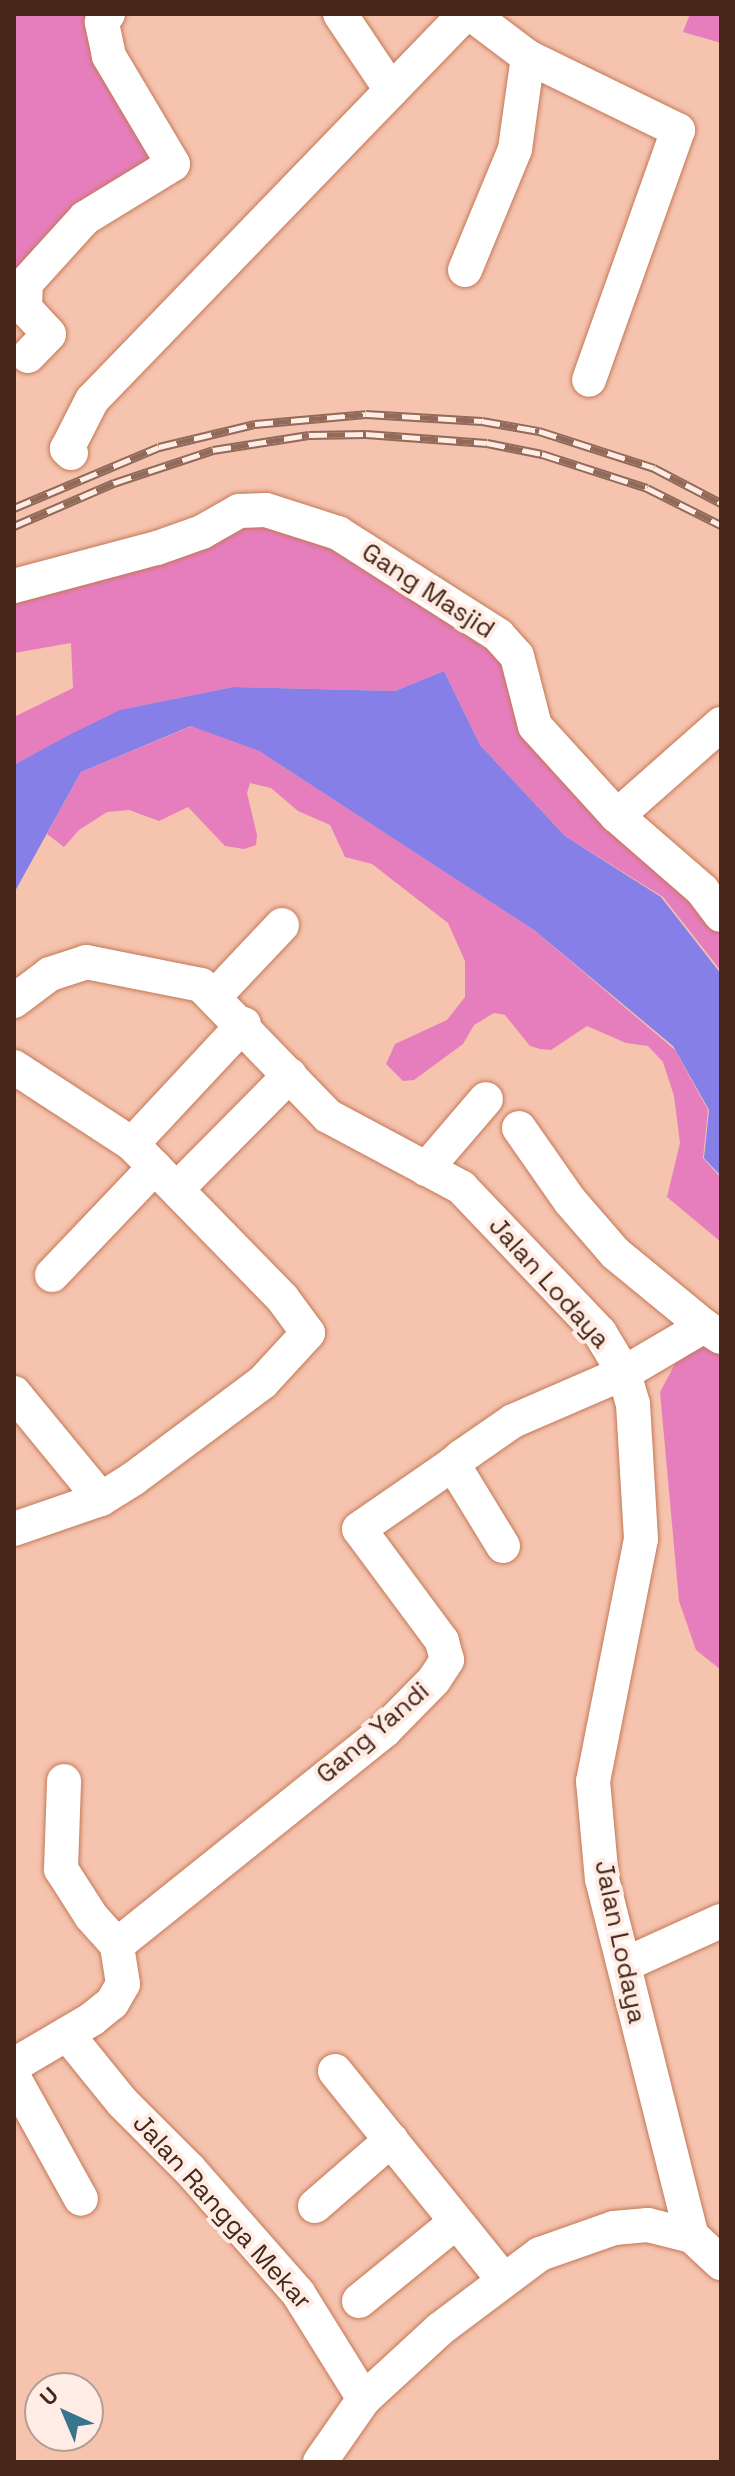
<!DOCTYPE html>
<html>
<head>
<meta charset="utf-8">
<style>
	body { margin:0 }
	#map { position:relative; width:735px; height:2476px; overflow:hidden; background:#f5c3ae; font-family:"Space Grotesk",sans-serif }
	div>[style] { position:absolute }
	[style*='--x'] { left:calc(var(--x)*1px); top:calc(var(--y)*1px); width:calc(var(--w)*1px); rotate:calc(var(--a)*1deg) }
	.green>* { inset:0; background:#e67ebd }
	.water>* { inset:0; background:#867fe7 }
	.roads { filter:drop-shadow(0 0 2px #c47856) drop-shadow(0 0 2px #c47856) }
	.minor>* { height:34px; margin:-17px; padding:0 17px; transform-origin:17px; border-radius:17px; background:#fff }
	.rail>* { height:9px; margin-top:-4.5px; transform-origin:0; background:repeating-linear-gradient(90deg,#feece5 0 18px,#916a59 0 36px); box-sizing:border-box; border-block:2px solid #916a59 }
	span { translate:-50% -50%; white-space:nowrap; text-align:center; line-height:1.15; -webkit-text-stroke:8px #feece5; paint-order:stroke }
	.street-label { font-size:26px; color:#462719 }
	.frame { position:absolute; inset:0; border:16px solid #462719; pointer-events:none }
	.north { position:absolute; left:24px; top:2372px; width:80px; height:80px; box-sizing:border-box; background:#feece5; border:2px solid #b49d93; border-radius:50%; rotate:316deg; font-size:22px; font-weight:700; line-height:32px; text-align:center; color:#462719 }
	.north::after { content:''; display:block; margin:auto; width:28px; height:36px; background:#38758c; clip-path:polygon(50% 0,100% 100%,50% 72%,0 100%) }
</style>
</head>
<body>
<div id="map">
	<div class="green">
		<i style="clip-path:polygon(14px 14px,109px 14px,102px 24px,180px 163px,14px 287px)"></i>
		<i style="clip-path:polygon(690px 14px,721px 14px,721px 43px,683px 32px)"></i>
		<i style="clip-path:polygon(266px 510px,479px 621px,532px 702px,721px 916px,721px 971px,663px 897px,565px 836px,480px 745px,444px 671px,395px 691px,233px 687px,121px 710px,14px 765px,14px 717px,73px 688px,71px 643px,14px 653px,14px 586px)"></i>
		<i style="clip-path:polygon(192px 726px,259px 751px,534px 930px,675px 1050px,708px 1110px,703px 1158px,721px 1178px,721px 1242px,667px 1197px,680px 1143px,674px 1096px,663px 1062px,648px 1046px,626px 1043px,587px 1026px,551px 1050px,540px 1049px,530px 1046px,505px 1015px,494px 1013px,474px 1025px,463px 1044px,414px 1080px,403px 1081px,386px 1064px,395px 1044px,447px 1020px,465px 997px,465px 961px,448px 923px,372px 864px,345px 857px,330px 825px,298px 811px,271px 788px,250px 783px,247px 793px,257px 835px,256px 845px,244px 849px,225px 846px,188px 807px,159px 821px,129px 810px,107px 812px,79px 830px,64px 847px,47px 834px,81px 772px)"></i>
		<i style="clip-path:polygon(721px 1346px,721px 1670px,696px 1650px,679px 1601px,660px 1392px,684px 1347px)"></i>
	</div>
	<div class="water">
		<i style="clip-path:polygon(444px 671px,480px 745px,565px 836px,661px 897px,721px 974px,721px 1176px,704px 1158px,709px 1110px,673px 1046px,534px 930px,259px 751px,191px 726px,81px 772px,14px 893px,14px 765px,67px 736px,120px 710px,233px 687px,395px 691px)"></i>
	</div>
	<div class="roads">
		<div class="minor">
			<i style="--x:340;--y:14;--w:92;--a:56.1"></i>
			<i style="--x:471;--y:14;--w:71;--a:37"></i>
			<i style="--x:528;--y:57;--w:167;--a:26"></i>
			<i style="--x:678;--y:130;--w:265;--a:109.6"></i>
			<i style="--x:465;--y:270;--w:131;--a:-67.5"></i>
			<i style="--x:515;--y:149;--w:93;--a:-82"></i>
			<i style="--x:28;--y:356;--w:30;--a:-46"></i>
			<i style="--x:49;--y:334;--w:35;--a:-133"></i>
			<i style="--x:25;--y:308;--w:25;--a:-88"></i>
			<i style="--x:26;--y:283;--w:88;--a:-47.8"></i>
			<i style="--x:85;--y:218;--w:103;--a:-31.5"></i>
			<i style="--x:173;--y:164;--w:126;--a:-120.7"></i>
			<i style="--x:109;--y:56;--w:35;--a:-102"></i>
			<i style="--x:102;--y:22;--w:10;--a:-53"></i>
			<i style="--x:71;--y:453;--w:6;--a:-135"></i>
			<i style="--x:67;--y:449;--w:55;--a:-63"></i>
			<i style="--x:92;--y:400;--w:537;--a:-45.98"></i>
			<i style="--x:14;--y:586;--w:148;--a:-14.9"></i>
			<i style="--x:157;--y:548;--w:48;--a:-19.6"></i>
			<i style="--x:202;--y:532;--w:43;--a:-29.6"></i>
			<i style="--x:239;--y:511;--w:27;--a:-2"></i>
			<i style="--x:266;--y:510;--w:76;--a:17.7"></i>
			<i style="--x:338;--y:533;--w:190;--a:32.5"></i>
			<i style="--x:498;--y:635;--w:28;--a:48"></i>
			<i style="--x:517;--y:656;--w:72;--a:75.6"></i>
			<i style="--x:535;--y:726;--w:122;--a:47.7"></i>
			<i style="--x:617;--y:816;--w:113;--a:41"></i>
			<i style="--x:702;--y:890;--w:31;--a:53"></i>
			<i style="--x:617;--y:816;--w:139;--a:-41.5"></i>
			<i style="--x:214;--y:997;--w:99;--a:-46.6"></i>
			<i style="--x:14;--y:1001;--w:45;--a:-36.9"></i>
			<i style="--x:50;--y:974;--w:38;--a:-18"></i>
			<i style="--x:86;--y:962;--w:117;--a:11.3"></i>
			<i style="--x:201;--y:985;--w:182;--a:45.9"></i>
			<i style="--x:328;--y:1116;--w:151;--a:28.1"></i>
			<i style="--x:461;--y:1187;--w:202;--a:46.4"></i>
			<i style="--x:600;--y:1333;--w:47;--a:59"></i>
			<i style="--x:624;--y:1373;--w:32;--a:74"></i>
			<i style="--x:633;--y:1404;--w:135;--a:86.6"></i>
			<i style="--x:641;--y:1539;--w:247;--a:101.2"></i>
			<i style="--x:593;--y:1781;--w:98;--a:84.8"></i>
			<i style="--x:602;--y:1879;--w:368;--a:75.9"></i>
			<i style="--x:14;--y:1067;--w:141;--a:33.1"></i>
			<i style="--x:132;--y:1144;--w:216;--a:45.7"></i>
			<i style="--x:283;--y:1299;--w:42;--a:53.7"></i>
			<i style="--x:308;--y:1333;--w:67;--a:132.6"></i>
			<i style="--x:263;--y:1382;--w:162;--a:143.3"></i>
			<i style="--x:133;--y:1479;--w:38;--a:148"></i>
			<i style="--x:101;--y:1499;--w:92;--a:161"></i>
			<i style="--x:519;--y:1128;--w:89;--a:55.1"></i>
			<i style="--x:570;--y:1201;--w:69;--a:49.1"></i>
			<i style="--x:615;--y:1253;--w:115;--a:39.4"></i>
			<i style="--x:132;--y:1144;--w:164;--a:-47"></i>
			<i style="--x:426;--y:1169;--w:92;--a:-49.4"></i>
			<i style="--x:178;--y:1188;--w:159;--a:-45.3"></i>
			<i style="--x:52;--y:1275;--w:149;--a:-46.4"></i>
			<i style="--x:14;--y:1393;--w:137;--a:50.6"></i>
			<i style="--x:503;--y:1546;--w:96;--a:-121.4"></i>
			<i style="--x:453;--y:1464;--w:11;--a:-41"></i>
			<i style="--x:461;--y:1457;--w:63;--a:-34.7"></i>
			<i style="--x:513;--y:1421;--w:121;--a:-23.4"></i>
			<i style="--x:624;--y:1373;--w:93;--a:-30.4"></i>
			<i style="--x:704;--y:1326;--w:20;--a:33"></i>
			<i style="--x:117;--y:1945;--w:342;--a:-38.7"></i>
			<i style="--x:384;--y:1731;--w:71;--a:-45.6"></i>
			<i style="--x:434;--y:1680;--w:24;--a:-57"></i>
			<i style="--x:447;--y:1660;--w:20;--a:-105"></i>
			<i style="--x:442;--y:1641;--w:139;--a:-126.5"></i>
			<i style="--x:359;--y:1529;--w:114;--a:-34.7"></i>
			<i style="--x:626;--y:1964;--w:104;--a:-24.4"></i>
			<i style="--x:67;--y:2034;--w:87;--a:51"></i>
			<i style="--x:122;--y:2102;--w:96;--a:45"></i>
			<i style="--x:190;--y:2170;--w:164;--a:48.7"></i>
			<i style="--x:298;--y:2293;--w:125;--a:58.1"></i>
			<i style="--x:14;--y:2065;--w:91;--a:-30.5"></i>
			<i style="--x:92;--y:2019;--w:26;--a:-39"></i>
			<i style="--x:112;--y:2003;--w:22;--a:-60"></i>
			<i style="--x:123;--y:1984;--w:39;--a:-99"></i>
			<i style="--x:117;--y:1945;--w:39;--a:-132"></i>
			<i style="--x:91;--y:1916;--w:56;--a:-122.6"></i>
			<i style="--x:61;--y:1869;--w:88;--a:-88"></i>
			<i style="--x:335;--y:2071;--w:267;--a:51.1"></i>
			<i style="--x:14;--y:2078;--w:138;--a:61"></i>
			<i style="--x:315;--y:2206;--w:101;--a:-41"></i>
			<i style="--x:359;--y:2301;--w:125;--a:-39.2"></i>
			<i style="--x:320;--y:2462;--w:77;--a:-55.1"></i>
			<i style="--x:364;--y:2399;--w:103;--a:-42.6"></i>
			<i style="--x:440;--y:2329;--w:125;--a:-36.9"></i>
			<i style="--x:540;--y:2254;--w:78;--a:-19.4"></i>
			<i style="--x:614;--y:2228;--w:34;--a:-5"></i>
			<i style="--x:648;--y:2225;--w:45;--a:14"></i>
			<i style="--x:692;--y:2236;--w:40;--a:43"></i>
		</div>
	</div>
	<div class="rail">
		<i style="--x:14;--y:508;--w:157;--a:-22.8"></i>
		<i style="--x:159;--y:447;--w:99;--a:-13.5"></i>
		<i style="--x:255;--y:424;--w:111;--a:-5.1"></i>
		<i style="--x:366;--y:414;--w:116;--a:3.5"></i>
		<i style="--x:482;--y:421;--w:58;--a:10"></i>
		<i style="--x:539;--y:431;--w:121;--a:17.8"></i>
		<i style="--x:654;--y:468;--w:76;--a:27.6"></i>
		<i style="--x:14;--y:526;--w:109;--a:-23.3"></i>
		<i style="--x:114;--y:483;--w:104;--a:-18.4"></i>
		<i style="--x:213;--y:450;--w:97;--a:-8.9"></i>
		<i style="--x:309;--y:435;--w:57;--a:-1"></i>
		<i style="--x:366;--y:434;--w:121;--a:4.3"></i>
		<i style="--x:487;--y:443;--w:56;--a:11.3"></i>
		<i style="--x:542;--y:454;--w:110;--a:17.9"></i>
		<i style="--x:647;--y:488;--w:83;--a:26.6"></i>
	</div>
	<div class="street-label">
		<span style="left:428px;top:591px;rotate:33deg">Gang Masjid</span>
		<span style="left:549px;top:1283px;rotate:48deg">Jalan Lodaya</span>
		<span style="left:373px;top:1733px;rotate:-41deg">Gang Yandi</span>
		<span style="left:620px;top:1942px;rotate:78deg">Jalan Lodaya</span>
		<span style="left:222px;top:2212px;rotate:48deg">Jalan Rangga Mekar</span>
	</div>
	<div class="frame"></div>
	<div class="north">U</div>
</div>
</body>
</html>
